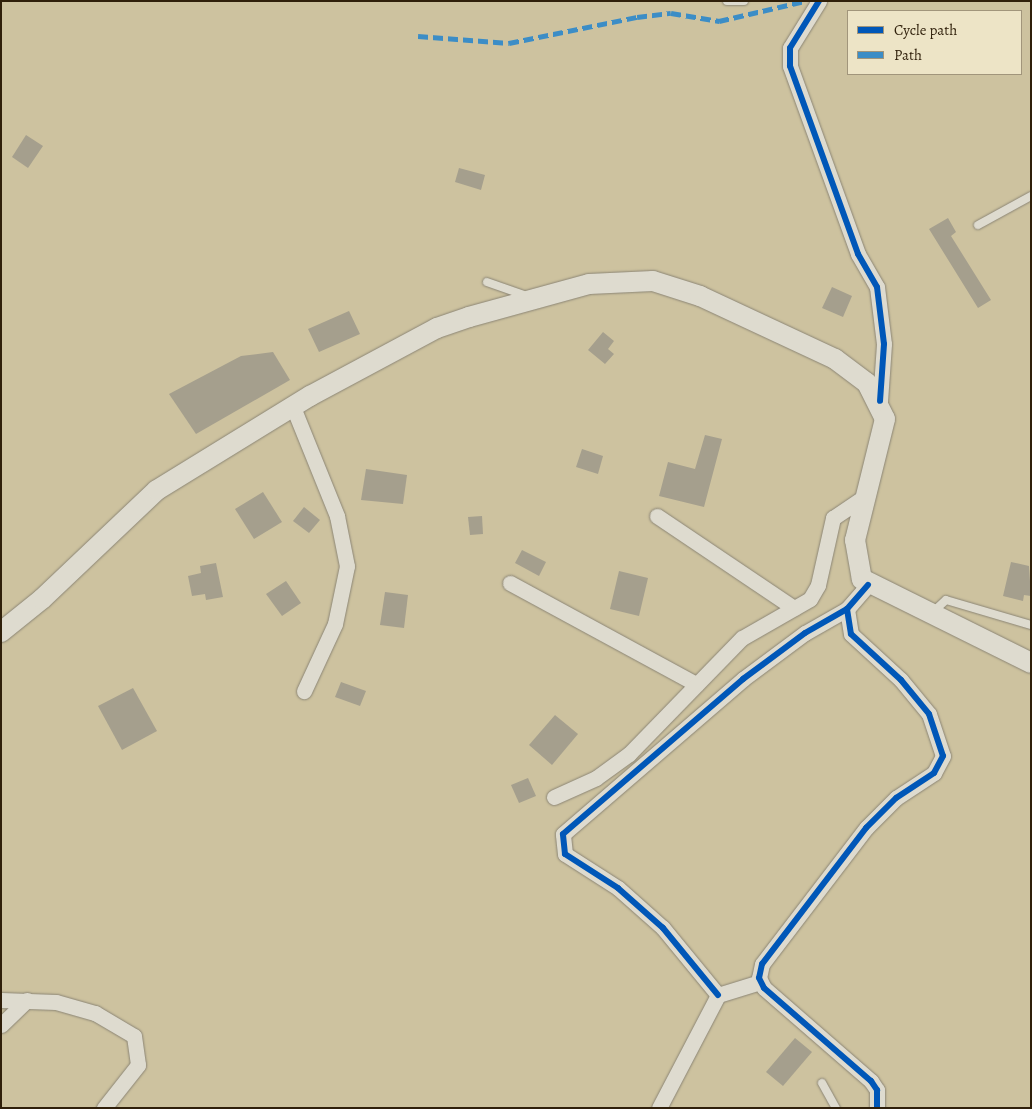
<!DOCTYPE html>
<html>
<head>
<meta charset="utf-8">
<style>
	body { margin:0 }
	#map { position:relative; width:1032px; height:1109px; overflow:hidden; background:#d6cfb6; font-family:Alegreya,serif }
	div>[style] { position:absolute }
	[style*='--x'] { left:calc(var(--x)*1px); top:calc(var(--y)*1px); width:calc(var(--w)*1px); rotate:calc(var(--a)*1deg) }
	.green>* { inset:0; background:#cdc29f }
	.building>* { inset:0; background:#a59f8d }
	.roads { filter:drop-shadow(0 0 1px #8b8575) drop-shadow(0 0 1px #8b8575) }
	.lane>* { height:8px; margin:-4px; padding:0 4px; transform-origin:4px; border-radius:4px; background:#dedbcf }
	.street>* { height:15px; margin:-7.5px; padding:0 7.5px; transform-origin:7.5px; border-radius:7.5px; background:#dedbcf }
	.secondary>* { height:20px; margin:-10px; padding:0 10px; transform-origin:10px; border-radius:10px; background:#dedbcf }
	.quiet>* { height:5px; margin-top:-2.5px; transform-origin:0; background:repeating-linear-gradient(90deg,#3c8dc6 0 10px,transparent 0 15px) }
	.cycleway>* { height:6px; margin:-3px; padding:0 3px; transform-origin:3px; border-radius:3px; background:#0057b8 }
	span { translate:-50% -50%; white-space:nowrap; text-align:center; line-height:1.15; -webkit-text-stroke:4px #ede4c6; paint-order:stroke }
	.frame { position:absolute; inset:0; border:2px solid #2f1f0a; pointer-events:none }
	.legend { position:absolute; left:847px; top:10px; width:175px; height:65px; box-sizing:border-box; background:#ede4c6; border:1px solid #a1957b; margin:0; padding:6px 9px; list-style:none; font-size:15px; color:#2f1f0a }
	.legend li { display:flex; align-items:center; gap:10px; height:25px }
	.legend b { width:25px; border:1px solid #a1957b }
</style>
</head>
<body>
<div id="map">
	<div class="green">
		<i style="clip-path:polygon(evenodd,1px 1px,1031px 1px,1031px 1108px,1px 1108px,1px 1px,848px 11px,1021px 11px,1021px 74px,848px 74px,848px 11px)"></i>
	</div>
	<div class="building">
		<i style="clip-path:polygon(26px 135px,43px 146px,28px 168px,12px 157px)"></i>
		<i style="clip-path:polygon(459px 168px,485px 175px,481px 190px,455px 182px)"></i>
		<i style="clip-path:polygon(948px 218px,956px 232px,951px 236px,991px 300px,978px 308px,929px 229px)"></i>
		<i style="clip-path:polygon(832px 287px,852px 296px,843px 317px,822px 308px)"></i>
		<i style="clip-path:polygon(349px 311px,360px 334px,319px 352px,308px 329px)"></i>
		<i style="clip-path:polygon(603px 332px,614px 341px,608px 349px,614px 354px,605px 364px,588px 350px)"></i>
		<i style="clip-path:polygon(273px 352px,290px 380px,196px 434px,169px 394px,241px 356px)"></i>
		<i style="clip-path:polygon(705px 435px,722px 439px,704px 507px,659px 496px,668px 462px,695px 469px)"></i>
		<i style="clip-path:polygon(582px 449px,603px 456px,598px 474px,576px 467px)"></i>
		<i style="clip-path:polygon(366px 469px,407px 475px,403px 504px,361px 500px)"></i>
		<i style="clip-path:polygon(263px 492px,282px 522px,254px 539px,235px 509px)"></i>
		<i style="clip-path:polygon(304px 507px,320px 520px,309px 533px,293px 521px)"></i>
		<i style="clip-path:polygon(482px 516px,483px 534px,470px 535px,468px 517px)"></i>
		<i style="clip-path:polygon(522px 550px,546px 562px,539px 576px,515px 563px)"></i>
		<i style="clip-path:polygon(1011px 562px,1029px 566px,1031px 596px,1024px 595px,1023px 601px,1003px 596px)"></i>
		<i style="clip-path:polygon(216px 563px,223px 597px,206px 600px,205px 594px,192px 596px,188px 576px,201px 573px,200px 566px)"></i>
		<i style="clip-path:polygon(619px 571px,648px 578px,639px 616px,610px 609px)"></i>
		<i style="clip-path:polygon(286px 581px,301px 603px,282px 616px,266px 594px)"></i>
		<i style="clip-path:polygon(385px 592px,408px 595px,404px 628px,380px 625px)"></i>
		<i style="clip-path:polygon(341px 682px,366px 691px,360px 706px,335px 697px)"></i>
		<i style="clip-path:polygon(133px 688px,157px 731px,122px 750px,98px 706px)"></i>
		<i style="clip-path:polygon(555px 715px,578px 734px,552px 765px,529px 745px)"></i>
		<i style="clip-path:polygon(528px 778px,536px 796px,519px 803px,511px 785px)"></i>
		<i style="clip-path:polygon(795px 1038px,812px 1052px,783px 1086px,766px 1072px)"></i>
	</div>
	<div class="roads">
		<div class="lane">
			<i style="--x:727;--y:1;--w:17;--a:0"></i>
			<i style="--x:978;--y:225;--w:60;--a:-28.7"></i>
			<i style="--x:487;--y:282;--w:42;--a:19.3"></i>
			<i style="--x:932;--y:613;--w:19;--a:-43"></i>
			<i style="--x:946;--y:600;--w:89;--a:16.4"></i>
			<i style="--x:822;--y:1083;--w:29;--a:61"></i>
		</div>
		<div class="street">
			<i style="--x:819;--y:1;--w:55;--a:121.7"></i>
			<i style="--x:790;--y:48;--w:18;--a:90"></i>
			<i style="--x:790;--y:66;--w:200;--a:70.1"></i>
			<i style="--x:858;--y:254;--w:38;--a:60"></i>
			<i style="--x:877;--y:287;--w:57;--a:83"></i>
			<i style="--x:884;--y:344;--w:57;--a:94"></i>
			<i style="--x:293;--y:407;--w:118;--a:68"></i>
			<i style="--x:337;--y:516;--w:51;--a:78.7"></i>
			<i style="--x:347;--y:566;--w:59;--a:101.7"></i>
			<i style="--x:335;--y:624;--w:74;--a:114.8"></i>
			<i style="--x:657;--y:516;--w:165;--a:33.9"></i>
			<i style="--x:510;--y:583;--w:212;--a:28.5"></i>
			<i style="--x:847;--y:609;--w:25;--a:81"></i>
			<i style="--x:851;--y:634;--w:68;--a:42.6"></i>
			<i style="--x:901;--y:680;--w:44;--a:50.5"></i>
			<i style="--x:929;--y:714;--w:44;--a:71.6"></i>
			<i style="--x:943;--y:756;--w:19;--a:118"></i>
			<i style="--x:934;--y:773;--w:45;--a:146.7"></i>
			<i style="--x:896;--y:798;--w:42;--a:135"></i>
			<i style="--x:866;--y:828;--w:171;--a:127.4"></i>
			<i style="--x:762;--y:964;--w:14;--a:102"></i>
			<i style="--x:759;--y:978;--w:11;--a:63"></i>
			<i style="--x:764;--y:988;--w:142;--a:41"></i>
			<i style="--x:871;--y:1081;--w:11;--a:56"></i>
			<i style="--x:877;--y:1090;--w:18;--a:90"></i>
			<i style="--x:554;--y:797;--w:46;--a:-24.3"></i>
			<i style="--x:596;--y:778;--w:41;--a:-36"></i>
			<i style="--x:629;--y:754;--w:162;--a:-45.8"></i>
			<i style="--x:742;--y:638;--w:78;--a:-29.8"></i>
			<i style="--x:810;--y:599;--w:16;--a:-60"></i>
			<i style="--x:818;--y:585;--w:69;--a:-77.4"></i>
			<i style="--x:833;--y:518;--w:37;--a:-34"></i>
			<i style="--x:718;--y:995;--w:87;--a:-129.4"></i>
			<i style="--x:663;--y:928;--w:60;--a:-138.4"></i>
			<i style="--x:618;--y:888;--w:63;--a:-147.3"></i>
			<i style="--x:565;--y:854;--w:20;--a:-96"></i>
			<i style="--x:563;--y:834;--w:238;--a:-40.7"></i>
			<i style="--x:743;--y:679;--w:77;--a:-36.6"></i>
			<i style="--x:805;--y:633;--w:48;--a:-29.7"></i>
			<i style="--x:847;--y:609;--w:32;--a:-49"></i>
			<i style="--x:1;--y:1000;--w:55;--a:2.1"></i>
			<i style="--x:56;--y:1002;--w:41;--a:15.8"></i>
			<i style="--x:95;--y:1013;--w:45;--a:30.5"></i>
			<i style="--x:134;--y:1036;--w:29;--a:82"></i>
			<i style="--x:138;--y:1065;--w:55;--a:128.3"></i>
			<i style="--x:1;--y:1025;--w:36;--a:-44"></i>
			<i style="--x:659;--y:1108;--w:127;--a:-62.4"></i>
			<i style="--x:718;--y:995;--w:44;--a:-17.2"></i>
		</div>
		<div class="secondary">
			<i style="--x:1;--y:632;--w:53;--a:-38.8"></i>
			<i style="--x:42;--y:599;--w:158;--a:-43.5"></i>
			<i style="--x:157;--y:490;--w:180;--a:-31.6"></i>
			<i style="--x:310;--y:396;--w:144;--a:-28.2"></i>
			<i style="--x:437;--y:328;--w:34;--a:-19"></i>
			<i style="--x:469;--y:317;--w:124;--a:-15.4"></i>
			<i style="--x:589;--y:284;--w:64;--a:-2.7"></i>
			<i style="--x:653;--y:281;--w:49;--a:17.7"></i>
			<i style="--x:700;--y:296;--w:149;--a:25"></i>
			<i style="--x:835;--y:359;--w:40;--a:37"></i>
			<i style="--x:867;--y:383;--w:40;--a:63.4"></i>
			<i style="--x:885;--y:419;--w:125;--a:103.9"></i>
			<i style="--x:855;--y:540;--w:40;--a:80"></i>
			<i style="--x:862;--y:579;--w:189;--a:26.4"></i>
		</div>
	</div>
	<div class="quiet">
		<i style="--x:418;--y:36;--w:91;--a:4.4"></i>
		<i style="--x:509;--y:43;--w:131;--a:-11.5"></i>
		<i style="--x:637;--y:17;--w:34;--a:-7"></i>
		<i style="--x:671;--y:13;--w:49;--a:9.5"></i>
		<i style="--x:719;--y:21;--w:88;--a:-13.1"></i>
	</div>
	<div class="cycleway">
		<i style="--x:819;--y:1;--w:55;--a:121.7"></i>
		<i style="--x:790;--y:48;--w:18;--a:90"></i>
		<i style="--x:790;--y:66;--w:200;--a:70.1"></i>
		<i style="--x:858;--y:254;--w:38;--a:60"></i>
		<i style="--x:877;--y:287;--w:57;--a:83"></i>
		<i style="--x:884;--y:344;--w:57;--a:94"></i>
		<i style="--x:847;--y:609;--w:25;--a:81"></i>
		<i style="--x:851;--y:634;--w:68;--a:42.6"></i>
		<i style="--x:901;--y:680;--w:44;--a:50.5"></i>
		<i style="--x:929;--y:714;--w:44;--a:71.6"></i>
		<i style="--x:943;--y:756;--w:19;--a:118"></i>
		<i style="--x:934;--y:773;--w:45;--a:146.7"></i>
		<i style="--x:896;--y:798;--w:42;--a:135"></i>
		<i style="--x:866;--y:828;--w:171;--a:127.4"></i>
		<i style="--x:762;--y:964;--w:14;--a:102"></i>
		<i style="--x:759;--y:978;--w:11;--a:63"></i>
		<i style="--x:764;--y:988;--w:142;--a:41"></i>
		<i style="--x:871;--y:1081;--w:11;--a:56"></i>
		<i style="--x:877;--y:1090;--w:18;--a:90"></i>
		<i style="--x:718;--y:995;--w:87;--a:-129.4"></i>
		<i style="--x:663;--y:928;--w:60;--a:-138.4"></i>
		<i style="--x:618;--y:888;--w:63;--a:-147.3"></i>
		<i style="--x:565;--y:854;--w:20;--a:-96"></i>
		<i style="--x:563;--y:834;--w:238;--a:-40.7"></i>
		<i style="--x:743;--y:679;--w:77;--a:-36.6"></i>
		<i style="--x:805;--y:633;--w:48;--a:-29.7"></i>
		<i style="--x:847;--y:609;--w:32;--a:-49"></i>
	</div>
	<div class="frame"></div>
	<ul class="legend">
	<li><b style="height:6px;background:#0057b8"></b>Cycle path</li>
	<li><b style="height:6px;background:#3c8dc6"></b>Path</li>
	</ul>
</div>
</body>
</html>
